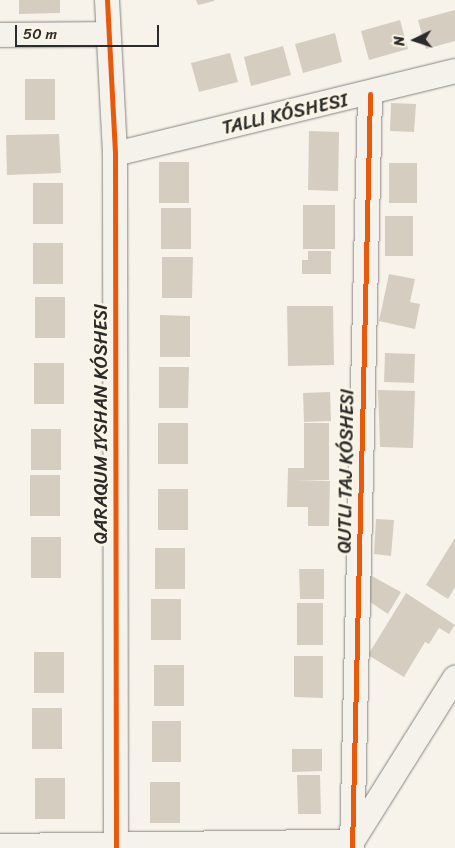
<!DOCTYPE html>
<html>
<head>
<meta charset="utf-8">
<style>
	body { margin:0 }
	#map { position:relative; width:455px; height:848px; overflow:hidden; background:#f7f3ea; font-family:Sriracha,sans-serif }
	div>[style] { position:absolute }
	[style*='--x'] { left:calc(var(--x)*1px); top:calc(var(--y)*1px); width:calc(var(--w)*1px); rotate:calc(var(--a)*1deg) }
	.building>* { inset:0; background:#d6cdc1 }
	.roads { filter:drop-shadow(0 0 1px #878581) drop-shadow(0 0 1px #878581) }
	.minor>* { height:24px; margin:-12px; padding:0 12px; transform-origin:12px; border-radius:12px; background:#f5f2ec }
	.cycleway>* { height:5px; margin:-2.5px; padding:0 2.5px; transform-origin:2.5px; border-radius:2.5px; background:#e8590c }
	span { translate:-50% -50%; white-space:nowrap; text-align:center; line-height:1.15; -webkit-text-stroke:5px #fcf5e5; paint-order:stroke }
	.street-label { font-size:19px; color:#2b2b2b }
	.north { position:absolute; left:390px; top:15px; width:50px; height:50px; -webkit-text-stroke:4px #fcf5e5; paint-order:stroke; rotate:266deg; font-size:14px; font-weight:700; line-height:20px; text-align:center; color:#2b2b2b }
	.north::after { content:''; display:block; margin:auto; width:18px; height:22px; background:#2b2b2b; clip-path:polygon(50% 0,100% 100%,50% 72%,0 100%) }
	.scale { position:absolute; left:15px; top:25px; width:144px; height:22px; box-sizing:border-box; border:2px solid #2b2b2b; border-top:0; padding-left:6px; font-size:15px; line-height:18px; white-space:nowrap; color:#2b2b2b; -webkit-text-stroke:4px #fcf5e5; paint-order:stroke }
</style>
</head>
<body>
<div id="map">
	<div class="building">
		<i style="clip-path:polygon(19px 0,60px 0,60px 13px,19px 14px)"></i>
		<i style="clip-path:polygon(196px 0,214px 0,214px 1px,198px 5px)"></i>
		<i style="clip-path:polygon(455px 10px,455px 41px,426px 49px,418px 20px)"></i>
		<i style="clip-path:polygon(400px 20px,408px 49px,369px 60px,361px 31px)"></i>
		<i style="clip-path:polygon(335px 33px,342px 62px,303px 73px,295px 44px)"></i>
		<i style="clip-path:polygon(283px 46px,291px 75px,251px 86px,244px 57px)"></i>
		<i style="clip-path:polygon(230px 53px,238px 82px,199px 92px,191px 63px)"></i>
		<i style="clip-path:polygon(25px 79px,55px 79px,55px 120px,25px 120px)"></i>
		<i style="clip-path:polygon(391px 103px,416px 104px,414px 132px,390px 131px)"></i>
		<i style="clip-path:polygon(309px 131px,339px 132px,338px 191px,308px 190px)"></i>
		<i style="clip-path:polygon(59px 134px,61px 173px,7px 175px,6px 135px)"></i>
		<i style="clip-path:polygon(159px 162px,189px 162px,189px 203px,159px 203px)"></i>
		<i style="clip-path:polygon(389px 163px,417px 163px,417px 203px,389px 203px)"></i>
		<i style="clip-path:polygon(33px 183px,63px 183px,63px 224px,33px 224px)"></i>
		<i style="clip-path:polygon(303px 205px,335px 205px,335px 249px,303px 249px)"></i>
		<i style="clip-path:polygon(161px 208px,191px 208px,191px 249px,161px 249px)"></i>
		<i style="clip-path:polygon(385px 216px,413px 216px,413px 256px,385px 256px)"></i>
		<i style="clip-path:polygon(33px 243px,63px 243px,63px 284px,33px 284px)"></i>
		<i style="clip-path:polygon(308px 251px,331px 251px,331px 274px,302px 274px,302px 260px,308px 260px)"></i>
		<i style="clip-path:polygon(162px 257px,193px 257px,192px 298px,162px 298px)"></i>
		<i style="clip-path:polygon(389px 274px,415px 279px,410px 302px,420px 304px,415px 329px,379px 321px)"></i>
		<i style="clip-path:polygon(35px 297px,65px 297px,65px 338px,35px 338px)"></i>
		<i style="clip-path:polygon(287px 306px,333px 306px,334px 365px,288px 366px)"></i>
		<i style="clip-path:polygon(160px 315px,190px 316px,190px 357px,160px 357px)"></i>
		<i style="clip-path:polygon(385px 353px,415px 354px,414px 383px,384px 382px)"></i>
		<i style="clip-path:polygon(34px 363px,64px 363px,64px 404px,34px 404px)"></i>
		<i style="clip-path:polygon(159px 367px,189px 367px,188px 408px,159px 408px)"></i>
		<i style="clip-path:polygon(378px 390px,415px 391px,413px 448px,380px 447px)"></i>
		<i style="clip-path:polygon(330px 392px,331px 421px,304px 422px,303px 393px)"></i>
		<i style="clip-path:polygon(158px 423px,188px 423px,188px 464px,158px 464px)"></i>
		<i style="clip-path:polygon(304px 423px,329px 423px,329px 480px,295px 481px,330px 481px,329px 526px,308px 526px,308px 507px,287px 507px,288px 468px,304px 468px)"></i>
		<i style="clip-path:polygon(31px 429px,61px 429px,61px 470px,31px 470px)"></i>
		<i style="clip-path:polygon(30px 475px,60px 475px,60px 516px,30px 516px)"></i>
		<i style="clip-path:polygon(158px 489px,188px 489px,188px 530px,158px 530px)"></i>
		<i style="clip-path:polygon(376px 519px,394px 520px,391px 556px,374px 554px)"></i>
		<i style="clip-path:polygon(31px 537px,61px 537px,61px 578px,31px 578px)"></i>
		<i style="clip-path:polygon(455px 538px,455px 587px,448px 599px,426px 585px)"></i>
		<i style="clip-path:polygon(155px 548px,185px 548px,185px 589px,155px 589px)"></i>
		<i style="clip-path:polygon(299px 569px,324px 569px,324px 599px,300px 599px)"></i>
		<i style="clip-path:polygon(370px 575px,401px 592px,388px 614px,370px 602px)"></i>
		<i style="clip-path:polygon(406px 593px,455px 625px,449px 634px,439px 628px,429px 644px,425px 642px,404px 677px,368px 655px)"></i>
		<i style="clip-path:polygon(151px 599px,181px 599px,181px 640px,151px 640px)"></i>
		<i style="clip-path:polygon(297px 603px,323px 603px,323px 645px,297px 645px)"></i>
		<i style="clip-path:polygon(34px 652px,64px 652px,64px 693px,34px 693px)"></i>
		<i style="clip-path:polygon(294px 656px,323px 656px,323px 698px,294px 697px)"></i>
		<i style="clip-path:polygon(154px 665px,184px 665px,184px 706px,154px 706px)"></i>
		<i style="clip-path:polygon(32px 708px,62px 708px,62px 749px,32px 749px)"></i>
		<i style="clip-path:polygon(152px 721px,181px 721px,181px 762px,152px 762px)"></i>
		<i style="clip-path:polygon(292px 749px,322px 749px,322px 771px,292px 772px)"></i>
		<i style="clip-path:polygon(297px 775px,320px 775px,321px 814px,298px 814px)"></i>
		<i style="clip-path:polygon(35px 778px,65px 778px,65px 819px,35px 819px)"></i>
		<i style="clip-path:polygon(150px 782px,180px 782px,180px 823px,150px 823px)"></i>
	</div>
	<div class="roads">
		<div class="minor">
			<i style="--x:107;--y:0;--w:154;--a:87"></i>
			<i style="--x:115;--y:154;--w:694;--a:89.92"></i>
			<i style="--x:0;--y:35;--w:108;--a:-0.5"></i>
			<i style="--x:115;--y:154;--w:350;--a:-13.7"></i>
			<i style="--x:0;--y:846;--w:352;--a:-0.7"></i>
			<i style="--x:352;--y:842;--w:194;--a:-57.9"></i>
			<i style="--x:352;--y:848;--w:754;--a:-88.63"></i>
		</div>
	</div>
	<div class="cycleway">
		<i style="--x:107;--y:0;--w:154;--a:87"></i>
		<i style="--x:115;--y:154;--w:694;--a:89.92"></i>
		<i style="--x:352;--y:848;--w:754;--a:-88.63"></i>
	</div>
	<div class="street-label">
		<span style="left:285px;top:114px;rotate:-13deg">TALLI KÓSHESI</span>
		<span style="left:101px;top:424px;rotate:-90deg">QARAQUM IYSHAN KÓSHESI</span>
		<span style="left:346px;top:471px;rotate:-89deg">QUTLI TAJ KÓSHESI</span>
	</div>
	<div class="north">N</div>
	<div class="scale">50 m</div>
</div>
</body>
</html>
